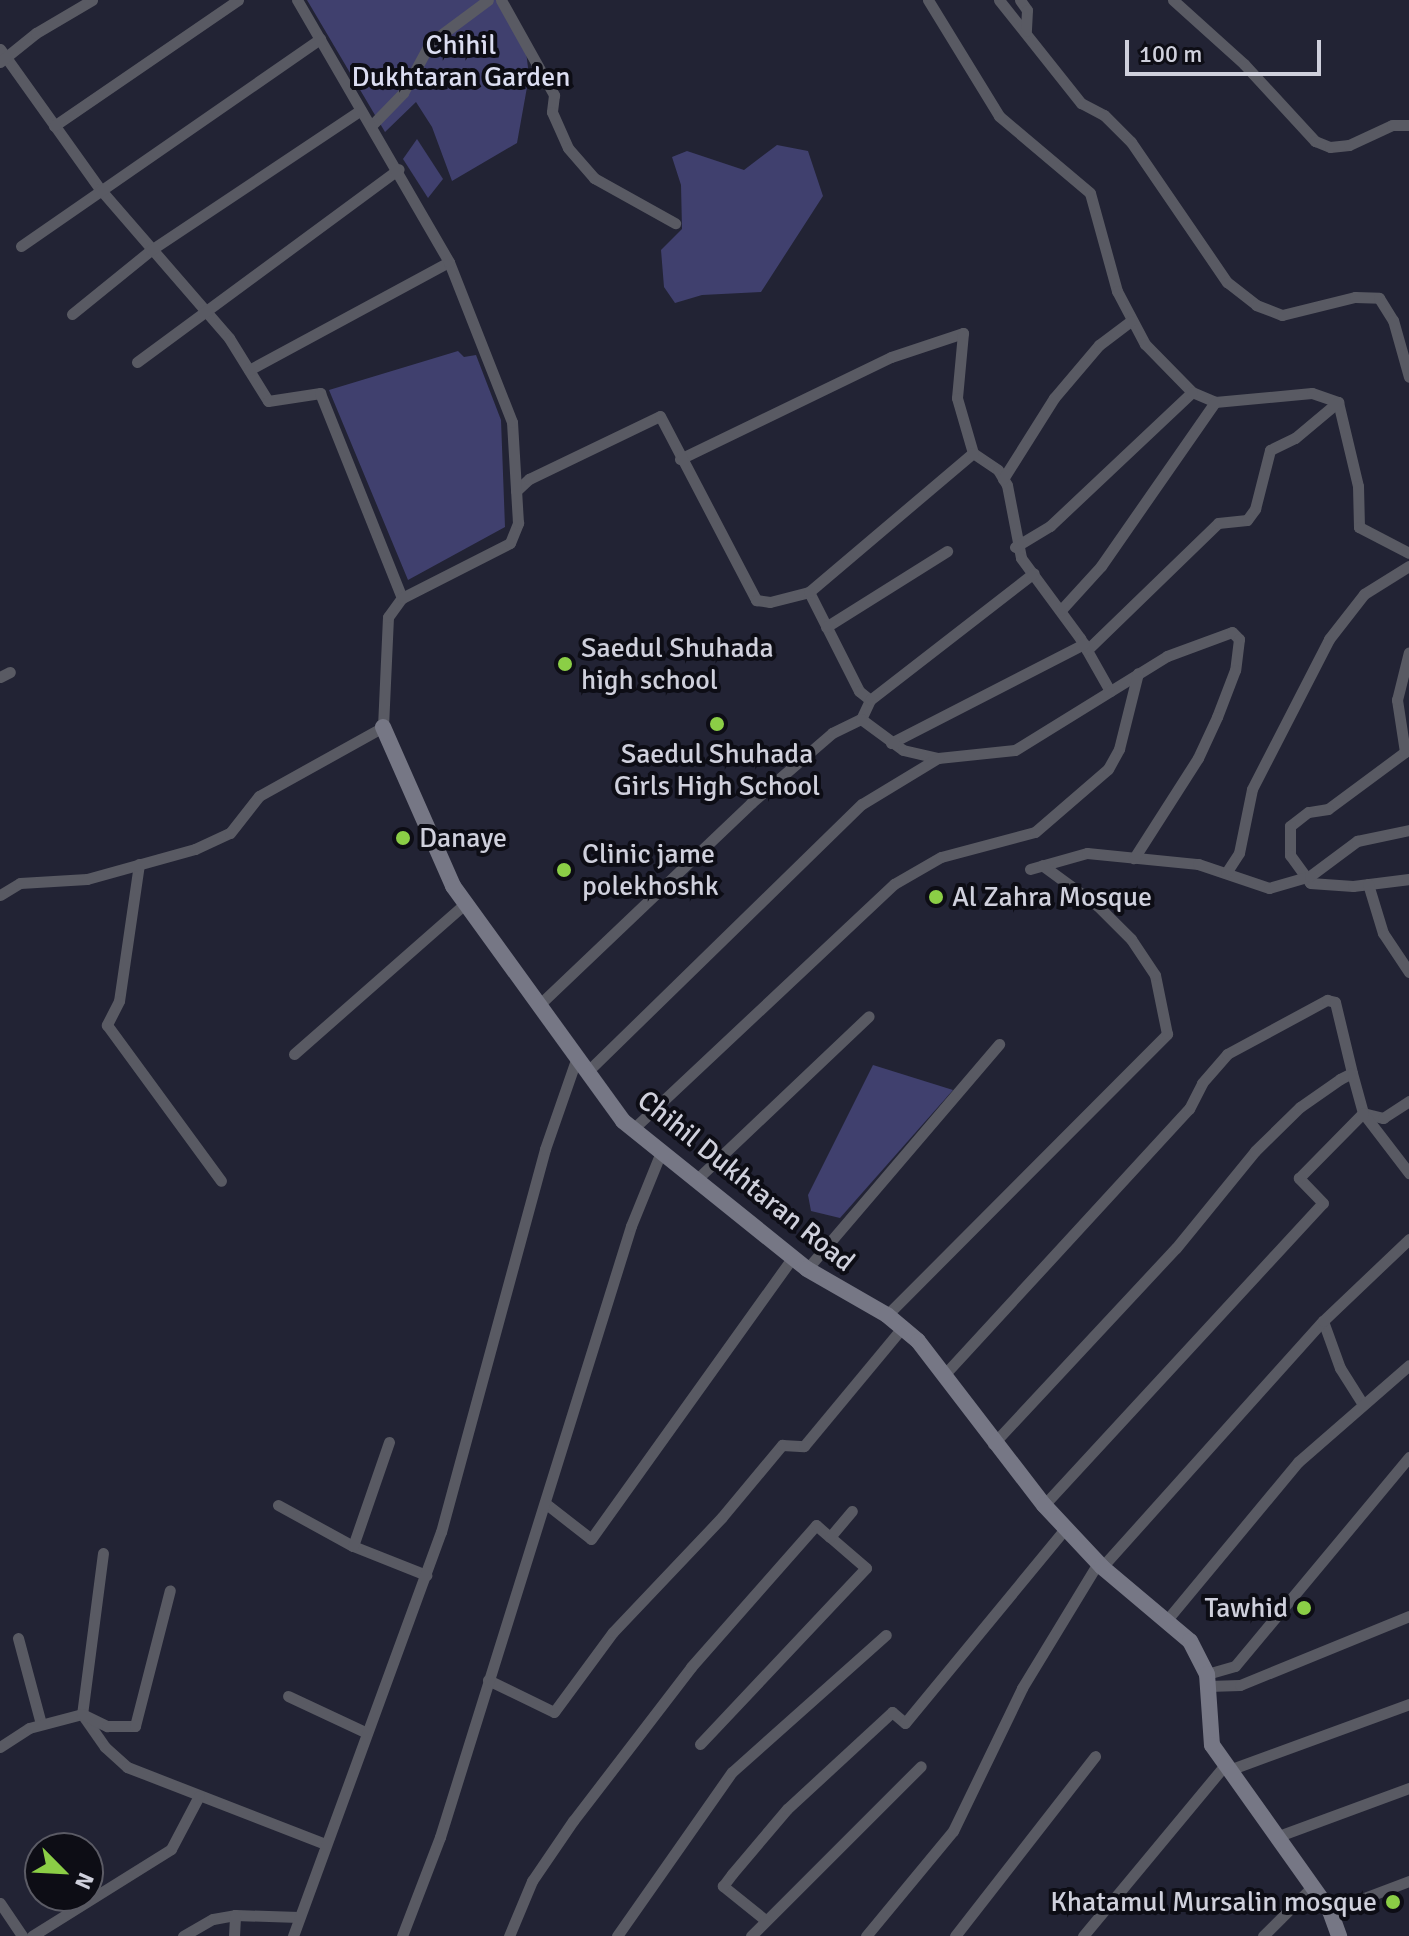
<!DOCTYPE html>
<html>
<head>
<meta charset="utf-8">
<style>
	body { margin:0 }
	#map { position:relative; width:1409px; height:1936px; overflow:hidden; background:#222334; font-family:Signika,sans-serif }
	div>[style] { position:absolute }
	[style*='--x'] { left:calc(var(--x)*1px); top:calc(var(--y)*1px); width:calc(var(--w)*1px); rotate:calc(var(--a)*1deg) }
	.green>* { inset:0; background:#40406e }
	.street>* { height:11px; margin:-5.5px; padding:0 5.5px; transform-origin:5.5px; border-radius:5.5px; background:#595a63 }
	.secondary>* { height:16px; margin:-8px; padding:0 8px; transform-origin:8px; border-radius:8px; background:#767785 }
	.dots>* { width:22px; height:22px; translate:-50% -50%; box-sizing:border-box; border:4px solid #0d0d15; border-radius:50% }
	span { translate:-50% -50%; white-space:nowrap; text-align:center; line-height:1.15; -webkit-text-stroke:8px #0d0d15; paint-order:stroke }
	.park-label { font-size:28px; color:#dbddf1 }
	.poi-label { font-size:28px; color:#cfd0dc }
	.left { translate:0 -50%; text-align:left }
	.right { translate:-100% -50%; text-align:right }
	.street-label { font-size:28px; color:#cfd0dc }
	.north { position:absolute; left:24px; top:1832px; width:80px; height:80px; box-sizing:border-box; background:#0d0d15; border:2px solid #5b5b65; border-radius:50%; rotate:114deg; font-size:22px; font-weight:700; line-height:32px; text-align:center; color:#cfd0dc }
	.north::after { content:''; display:block; margin:auto; width:28px; height:36px; background:#8bce46; clip-path:polygon(50% 0,100% 100%,50% 72%,0 100%) }
	.scale { position:absolute; left:1125px; top:40px; width:196px; height:36px; box-sizing:border-box; border:4px solid #cfd0dc; border-top:0; padding-left:10px; font-size:24px; line-height:28px; white-space:nowrap; color:#cfd0dc; -webkit-text-stroke:6px #0d0d15; paint-order:stroke }
</style>
</head>
<body>
<div id="map">
	<div class="green">
		<i style="clip-path:polygon(307px 0,496px 0,526px 51px,529px 76px,517px 143px,452px 181px,432px 127px,416px 102px,385px 132px)"></i>
		<i style="clip-path:polygon(417px 139px,443px 179px,428px 198px,403px 159px)"></i>
		<i style="clip-path:polygon(777px 145px,808px 151px,823px 196px,761px 292px,702px 295px,675px 303px,664px 287px,661px 250px,682px 229px,681px 185px,672px 157px,687px 151px,744px 170px)"></i>
		<i style="clip-path:polygon(458px 351px,464px 357px,476px 355px,501px 420px,505px 527px,408px 580px,329px 390px)"></i>
		<i style="clip-path:polygon(873px 1065px,953px 1090px,840px 1218px,811px 1211px,808px 1195px)"></i>
	</div>
	<div class="street">
		<i style="--x:501;--y:0;--w:109;--a:60.8"></i>
		<i style="--x:554;--y:95;--w:17;--a:97"></i>
		<i style="--x:552;--y:112;--w:39;--a:66"></i>
		<i style="--x:568;--y:148;--w:40;--a:49"></i>
		<i style="--x:594;--y:178;--w:93;--a:29.1"></i>
		<i style="--x:928;--y:0;--w:136;--a:58.5"></i>
		<i style="--x:999;--y:116;--w:119;--a:40.2"></i>
		<i style="--x:1090;--y:193;--w:102;--a:74.6"></i>
		<i style="--x:1117;--y:291;--w:60;--a:62.2"></i>
		<i style="--x:1145;--y:344;--w:67;--a:45.6"></i>
		<i style="--x:1192;--y:392;--w:25;--a:23"></i>
		<i style="--x:1215;--y:402;--w:97;--a:-5.3"></i>
		<i style="--x:1312;--y:393;--w:28;--a:19"></i>
		<i style="--x:1338;--y:402;--w:86;--a:76.6"></i>
		<i style="--x:1358;--y:486;--w:41;--a:88.6"></i>
		<i style="--x:1359;--y:527;--w:56;--a:27.5"></i>
		<i style="--x:999;--y:0;--w:132;--a:51.5"></i>
		<i style="--x:1081;--y:103;--w:26;--a:28"></i>
		<i style="--x:1104;--y:115;--w:38;--a:45"></i>
		<i style="--x:1131;--y:142;--w:170;--a:55.6"></i>
		<i style="--x:1227;--y:282;--w:37;--a:38"></i>
		<i style="--x:1256;--y:305;--w:28;--a:21"></i>
		<i style="--x:1282;--y:315;--w:75;--a:-13.9"></i>
		<i style="--x:1355;--y:297;--w:24;--a:2"></i>
		<i style="--x:1379;--y:298;--w:26;--a:58"></i>
		<i style="--x:1393;--y:320;--w:59;--a:74.3"></i>
		<i style="--x:1020;--y:0;--w:12;--a:55"></i>
		<i style="--x:1027;--y:10;--w:21;--a:93"></i>
		<i style="--x:1173;--y:0;--w:96;--a:42"></i>
		<i style="--x:1244;--y:64;--w:105;--a:47.3"></i>
		<i style="--x:1315;--y:141;--w:16;--a:22"></i>
		<i style="--x:1330;--y:147;--w:19;--a:-6"></i>
		<i style="--x:1349;--y:145;--w:47;--a:-24.9"></i>
		<i style="--x:1392;--y:125;--w:17;--a:0"></i>
		<i style="--x:0;--y:49;--w:172;--a:54.5"></i>
		<i style="--x:100;--y:189;--w:197;--a:49.1"></i>
		<i style="--x:229;--y:338;--w:74;--a:58.2"></i>
		<i style="--x:268;--y:401;--w:53;--a:-8.7"></i>
		<i style="--x:320;--y:393;--w:221;--a:68.2"></i>
		<i style="--x:0;--y:62;--w:46;--a:-38.9"></i>
		<i style="--x:36;--y:33;--w:65;--a:-30.5"></i>
		<i style="--x:54;--y:126;--w:223;--a:-34.4"></i>
		<i style="--x:371;--y:126;--w:46;--a:-45.9"></i>
		<i style="--x:403;--y:93;--w:57;--a:-61.6"></i>
		<i style="--x:430;--y:43;--w:72;--a:-36.6"></i>
		<i style="--x:21;--y:246;--w:364;--a:-34.7"></i>
		<i style="--x:72;--y:314;--w:102;--a:-39"></i>
		<i style="--x:151;--y:250;--w:252;--a:-33.7"></i>
		<i style="--x:137;--y:362;--w:325;--a:-36.4"></i>
		<i style="--x:249;--y:370;--w:227;--a:-28.4"></i>
		<i style="--x:680;--y:459;--w:234;--a:-25.8"></i>
		<i style="--x:891;--y:357;--w:76;--a:-18.4"></i>
		<i style="--x:963;--y:333;--w:65;--a:95.3"></i>
		<i style="--x:957;--y:398;--w:57;--a:73.8"></i>
		<i style="--x:973;--y:453;--w:30;--a:34"></i>
		<i style="--x:998;--y:470;--w:17;--a:59"></i>
		<i style="--x:1007;--y:485;--w:74;--a:79.1"></i>
		<i style="--x:1021;--y:558;--w:99;--a:53.6"></i>
		<i style="--x:1080;--y:638;--w:61;--a:60.5"></i>
		<i style="--x:1003;--y:479;--w:96;--a:-57.8"></i>
		<i style="--x:1054;--y:398;--w:70;--a:-49.7"></i>
		<i style="--x:1099;--y:345;--w:40;--a:-37"></i>
		<i style="--x:516;--y:491;--w:18;--a:-43"></i>
		<i style="--x:529;--y:479;--w:145;--a:-25.7"></i>
		<i style="--x:660;--y:416;--w:208;--a:62.4"></i>
		<i style="--x:756;--y:600;--w:14;--a:8"></i>
		<i style="--x:770;--y:602;--w:40;--a:-14.4"></i>
		<i style="--x:809;--y:592;--w:111;--a:63.2"></i>
		<i style="--x:859;--y:691;--w:14;--a:39"></i>
		<i style="--x:870;--y:700;--w:21;--a:115"></i>
		<i style="--x:1015;--y:547;--w:41;--a:-31"></i>
		<i style="--x:1050;--y:526;--w:195;--a:-43.3"></i>
		<i style="--x:809;--y:592;--w:215;--a:-40.3"></i>
		<i style="--x:1061;--y:610;--w:59;--a:-47.7"></i>
		<i style="--x:1101;--y:566;--w:200;--a:-55.2"></i>
		<i style="--x:826;--y:627;--w:143;--a:-32.1"></i>
		<i style="--x:1087;--y:650;--w:182;--a:-44.1"></i>
		<i style="--x:1218;--y:523;--w:29;--a:-6"></i>
		<i style="--x:1247;--y:520;--w:14;--a:-54"></i>
		<i style="--x:1255;--y:509;--w:61;--a:-75.7"></i>
		<i style="--x:1270;--y:450;--w:28;--a:-26"></i>
		<i style="--x:1295;--y:438;--w:56;--a:-39.9"></i>
		<i style="--x:0;--y:677;--w:11;--a:-27"></i>
		<i style="--x:870;--y:700;--w:207;--a:-37.8"></i>
		<i style="--x:891;--y:743;--w:217;--a:-27.2"></i>
		<i style="--x:1409;--y:749;--w:101;--a:143.5"></i>
		<i style="--x:1328;--y:809;--w:20;--a:171"></i>
		<i style="--x:1308;--y:812;--w:23;--a:142"></i>
		<i style="--x:1290;--y:826;--w:29;--a:90"></i>
		<i style="--x:1290;--y:855;--w:34;--a:54"></i>
		<i style="--x:1310;--y:883;--w:43;--a:4"></i>
		<i style="--x:1353;--y:886;--w:56;--a:-7.1"></i>
		<i style="--x:1405;--y:752;--w:53;--a:-98.7"></i>
		<i style="--x:1397;--y:700;--w:49;--a:-76"></i>
		<i style="--x:139;--y:864;--w:138;--a:98.3"></i>
		<i style="--x:119;--y:1001;--w:27;--a:117"></i>
		<i style="--x:107;--y:1025;--w:193;--a:53.8"></i>
		<i style="--x:1030;--y:869;--w:59;--a:-15.7"></i>
		<i style="--x:1087;--y:853;--w:112;--a:5.7"></i>
		<i style="--x:1198;--y:864;--w:75;--a:18.7"></i>
		<i style="--x:1269;--y:888;--w:43;--a:-16.3"></i>
		<i style="--x:1310;--y:876;--w:59;--a:-36.7"></i>
		<i style="--x:1357;--y:841;--w:53;--a:-11.9"></i>
		<i style="--x:1226;--y:873;--w:24;--a:-57"></i>
		<i style="--x:1239;--y:853;--w:65;--a:-78.5"></i>
		<i style="--x:1252;--y:789;--w:169;--a:-62.8"></i>
		<i style="--x:1329;--y:639;--w:57;--a:-52.1"></i>
		<i style="--x:1364;--y:594;--w:53;--a:-31.9"></i>
		<i style="--x:1368;--y:884;--w:51;--a:73"></i>
		<i style="--x:1383;--y:933;--w:47;--a:56.3"></i>
		<i style="--x:0;--y:895;--w:23;--a:-31"></i>
		<i style="--x:20;--y:883;--w:67;--a:-3.4"></i>
		<i style="--x:87;--y:879;--w:112;--a:-15.5"></i>
		<i style="--x:195;--y:849;--w:38;--a:-25"></i>
		<i style="--x:230;--y:833;--w:47;--a:-51.9"></i>
		<i style="--x:259;--y:796;--w:142;--a:-29.1"></i>
		<i style="--x:383;--y:727;--w:110;--a:-87.4"></i>
		<i style="--x:388;--y:617;--w:24;--a:-54"></i>
		<i style="--x:402;--y:598;--w:121;--a:-27"></i>
		<i style="--x:510;--y:543;--w:22;--a:-68"></i>
		<i style="--x:518;--y:523;--w:101;--a:-93.4"></i>
		<i style="--x:512;--y:422;--w:172;--a:-111.5"></i>
		<i style="--x:449;--y:262;--w:303;--a:-120.1"></i>
		<i style="--x:539;--y:1005;--w:293;--a:-43.6"></i>
		<i style="--x:751;--y:803;--w:107;--a:-40.8"></i>
		<i style="--x:832;--y:733;--w:32;--a:-26"></i>
		<i style="--x:861;--y:719;--w:52;--a:36.4"></i>
		<i style="--x:903;--y:750;--w:36;--a:13"></i>
		<i style="--x:938;--y:758;--w:77;--a:-5.9"></i>
		<i style="--x:1015;--y:750;--w:179;--a:-31.7"></i>
		<i style="--x:1167;--y:656;--w:69;--a:-20.3"></i>
		<i style="--x:1232;--y:632;--w:10;--a:45"></i>
		<i style="--x:1239;--y:639;--w:31;--a:97"></i>
		<i style="--x:1235;--y:670;--w:50;--a:111"></i>
		<i style="--x:1217;--y:717;--w:45;--a:114.9"></i>
		<i style="--x:1198;--y:758;--w:119;--a:122.6"></i>
		<i style="--x:294;--y:1054;--w:227;--a:-41.3"></i>
		<i style="--x:587;--y:1072;--w:384;--a:-44.3"></i>
		<i style="--x:862;--y:804;--w:89;--a:-31.2"></i>
		<i style="--x:1363;--y:1113;--w:21;--a:14"></i>
		<i style="--x:1383;--y:1118;--w:31;--a:-33"></i>
		<i style="--x:633;--y:1129;--w:358;--a:-43.2"></i>
		<i style="--x:894;--y:884;--w:54;--a:-29.9"></i>
		<i style="--x:941;--y:857;--w:97;--a:-14.9"></i>
		<i style="--x:1035;--y:832;--w:96;--a:-40.8"></i>
		<i style="--x:1108;--y:769;--w:23;--a:-61"></i>
		<i style="--x:1119;--y:749;--w:78;--a:-76"></i>
		<i style="--x:696;--y:1180;--w:238;--a:-43.5"></i>
		<i style="--x:807;--y:1269;--w:296;--a:-49.5"></i>
		<i style="--x:887;--y:1315;--w:397;--a:-45.1"></i>
		<i style="--x:1167;--y:1034;--w:60;--a:-101.5"></i>
		<i style="--x:1155;--y:975;--w:43;--a:-123.7"></i>
		<i style="--x:1131;--y:939;--w:47;--a:-135"></i>
		<i style="--x:1098;--y:906;--w:69;--a:-143.8"></i>
		<i style="--x:1323;--y:1321;--w:50;--a:70.1"></i>
		<i style="--x:1340;--y:1368;--w:41;--a:57.8"></i>
		<i style="--x:944;--y:1375;--w:362;--a:-47.4"></i>
		<i style="--x:1189;--y:1109;--w:29;--a:-63"></i>
		<i style="--x:1202;--y:1083;--w:38;--a:-49"></i>
		<i style="--x:1227;--y:1054;--w:114;--a:-28.4"></i>
		<i style="--x:1327;--y:1000;--w:8;--a:14"></i>
		<i style="--x:1335;--y:1002;--w:73;--a:76.5"></i>
		<i style="--x:993;--y:1444;--w:268;--a:-47"></i>
		<i style="--x:1176;--y:1248;--w:125;--a:-50.8"></i>
		<i style="--x:1255;--y:1151;--w:63;--a:-44.4"></i>
		<i style="--x:1300;--y:1107;--w:49;--a:-35"></i>
		<i style="--x:1340;--y:1079;--w:13;--a:-27"></i>
		<i style="--x:1352;--y:1073;--w:41;--a:74.6"></i>
		<i style="--x:1363;--y:1113;--w:76;--a:52.5"></i>
		<i style="--x:545;--y:1503;--w:58;--a:38"></i>
		<i style="--x:591;--y:1539;--w:347;--a:-54.4"></i>
		<i style="--x:278;--y:1505;--w:85;--a:28.7"></i>
		<i style="--x:353;--y:1546;--w:79;--a:21.7"></i>
		<i style="--x:1044;--y:1505;--w:411;--a:-47.3"></i>
		<i style="--x:1323;--y:1203;--w:35;--a:-134"></i>
		<i style="--x:1299;--y:1178;--w:91;--a:-45.4"></i>
		<i style="--x:353;--y:1546;--w:110;--a:-70.9"></i>
		<i style="--x:103;--y:1553;--w:162;--a:97.4"></i>
		<i style="--x:82;--y:1714;--w:40;--a:55.1"></i>
		<i style="--x:105;--y:1747;--w:30;--a:42"></i>
		<i style="--x:127;--y:1767;--w:213;--a:21.2"></i>
		<i style="--x:1102;--y:1567;--w:331;--a:-48.1"></i>
		<i style="--x:1323;--y:1321;--w:119;--a:-43.6"></i>
		<i style="--x:1166;--y:1621;--w:207;--a:-50.3"></i>
		<i style="--x:1298;--y:1462;--w:147;--a:-41.1"></i>
		<i style="--x:18;--y:1638;--w:89;--a:75"></i>
		<i style="--x:1207;--y:1674;--w:29;--a:-16"></i>
		<i style="--x:1235;--y:1666;--w:272;--a:-50.2"></i>
		<i style="--x:488;--y:1680;--w:73;--a:25.9"></i>
		<i style="--x:554;--y:1712;--w:99;--a:-53.6"></i>
		<i style="--x:613;--y:1632;--w:158;--a:-46.5"></i>
		<i style="--x:722;--y:1517;--w:94;--a:-50.2"></i>
		<i style="--x:782;--y:1445;--w:22;--a:3"></i>
		<i style="--x:804;--y:1446;--w:153;--a:-50.3"></i>
		<i style="--x:1208;--y:1686;--w:32;--a:-2"></i>
		<i style="--x:1240;--y:1685;--w:183;--a:-22.2"></i>
		<i style="--x:288;--y:1696;--w:85;--a:25.1"></i>
		<i style="--x:700;--y:1744;--w:242;--a:-46.7"></i>
		<i style="--x:866;--y:1568;--w:48;--a:-139.3"></i>
		<i style="--x:0;--y:1747;--w:35;--a:-33"></i>
		<i style="--x:29;--y:1728;--w:55;--a:-14.8"></i>
		<i style="--x:82;--y:1714;--w:28;--a:26"></i>
		<i style="--x:107;--y:1726;--w:28;--a:0"></i>
		<i style="--x:135;--y:1726;--w:140;--a:-75.6"></i>
		<i style="--x:1229;--y:1770;--w:192;--a:-20.1"></i>
		<i style="--x:1276;--y:1837;--w:142;--a:-20.2"></i>
		<i style="--x:0;--y:1903;--w:40;--a:56"></i>
		<i style="--x:1330;--y:1911;--w:85;--a:-20.8"></i>
		<i style="--x:764;--y:1919;--w:53;--a:-141.2"></i>
		<i style="--x:723;--y:1886;--w:15;--a:-53"></i>
		<i style="--x:732;--y:1874;--w:85;--a:-49.8"></i>
		<i style="--x:787;--y:1809;--w:143;--a:-42.7"></i>
		<i style="--x:892;--y:1712;--w:17;--a:40"></i>
		<i style="--x:905;--y:1723;--w:253;--a:-50.5"></i>
		<i style="--x:32;--y:1936;--w:164;--a:-32"></i>
		<i style="--x:171;--y:1849;--w:60;--a:-62.2"></i>
		<i style="--x:183;--y:1936;--w:34;--a:-30"></i>
		<i style="--x:213;--y:1919;--w:22;--a:-10"></i>
		<i style="--x:235;--y:1915;--w:64;--a:1.8"></i>
		<i style="--x:234;--y:1936;--w:21;--a:-87"></i>
		<i style="--x:293;--y:1936;--w:430;--a:-69.9"></i>
		<i style="--x:441;--y:1532;--w:397;--a:-74.8"></i>
		<i style="--x:545;--y:1149;--w:97;--a:-70.8"></i>
		<i style="--x:402;--y:1936;--w:106;--a:-69"></i>
		<i style="--x:440;--y:1837;--w:640;--a:-72.64"></i>
		<i style="--x:631;--y:1226;--w:80;--a:-67.9"></i>
		<i style="--x:509;--y:1936;--w:60;--a:-67.3"></i>
		<i style="--x:532;--y:1881;--w:73;--a:-55.7"></i>
		<i style="--x:573;--y:1821;--w:194;--a:-52.5"></i>
		<i style="--x:691;--y:1667;--w:189;--a:-48.6"></i>
		<i style="--x:816;--y:1525;--w:18;--a:41"></i>
		<i style="--x:830;--y:1537;--w:34;--a:-50"></i>
		<i style="--x:617;--y:1936;--w:200;--a:-55"></i>
		<i style="--x:732;--y:1772;--w:206;--a:-41.7"></i>
		<i style="--x:751;--y:1936;--w:240;--a:-45"></i>
		<i style="--x:866;--y:1936;--w:136;--a:-50.4"></i>
		<i style="--x:953;--y:1831;--w:159;--a:-64.2"></i>
		<i style="--x:1022;--y:1688;--w:146;--a:-58.7"></i>
		<i style="--x:955;--y:1936;--w:228;--a:-52.1"></i>
		<i style="--x:1083;--y:1936;--w:222;--a:-50.3"></i>
		<i style="--x:1263;--y:1936;--w:68;--a:-45"></i>
	</div>
	<div class="secondary">
		<i style="--x:383;--y:727;--w:174;--a:66.2"></i>
		<i style="--x:453;--y:886;--w:290;--a:54.1"></i>
		<i style="--x:623;--y:1121;--w:236;--a:38.8"></i>
		<i style="--x:807;--y:1269;--w:92;--a:29.9"></i>
		<i style="--x:887;--y:1315;--w:40;--a:40"></i>
		<i style="--x:918;--y:1341;--w:207;--a:52.5"></i>
		<i style="--x:1044;--y:1505;--w:85;--a:46.9"></i>
		<i style="--x:1102;--y:1567;--w:115;--a:40.1"></i>
		<i style="--x:1190;--y:1641;--w:37;--a:63"></i>
		<i style="--x:1207;--y:1674;--w:71;--a:86"></i>
		<i style="--x:1212;--y:1745;--w:204;--a:54.6"></i>
		<i style="--x:1330;--y:1911;--w:27;--a:70"></i>
	</div>
	<div class="dots">
		<i style="left:565px;top:664px;background:#8bce46"></i>
		<i style="left:717px;top:724px;background:#8bce46"></i>
		<i style="left:403px;top:838px;background:#8bce46"></i>
		<i style="left:564px;top:870px;background:#8bce46"></i>
		<i style="left:936px;top:897px;background:#8bce46"></i>
		<i style="left:1304px;top:1608px;background:#8bce46"></i>
		<i style="left:1393px;top:1902px;background:#8bce46"></i>
	</div>
	<div class="park-label">
		<span style="left:461px;top:61px">Chihil<br>Dukhtaran Garden</span>
	</div>
	<div class="poi-label">
		<span class="left" style="left:581px;top:664px">Saedul Shuhada<br>high school</span>
		<span style="left:717px;top:770px">Saedul Shuhada<br>Girls High School</span>
		<span class="left" style="left:419px;top:838px">Danaye</span>
		<span class="left" style="left:582px;top:870px">Clinic jame<br>polekhoshk</span>
		<span class="left" style="left:952px;top:897px">Al Zahra Mosque</span>
		<span class="right" style="left:1288px;top:1608px">Tawhid</span>
		<span class="right" style="left:1377px;top:1902px">Khatamul Mursalin mosque</span>
	</div>
	<div class="street-label">
		<span style="left:746px;top:1181px;rotate:39deg">Chihil Dukhtaran Road</span>
	</div>
	<div class="north">N</div>
	<div class="scale">100 m</div>
</div>
</body>
</html>
